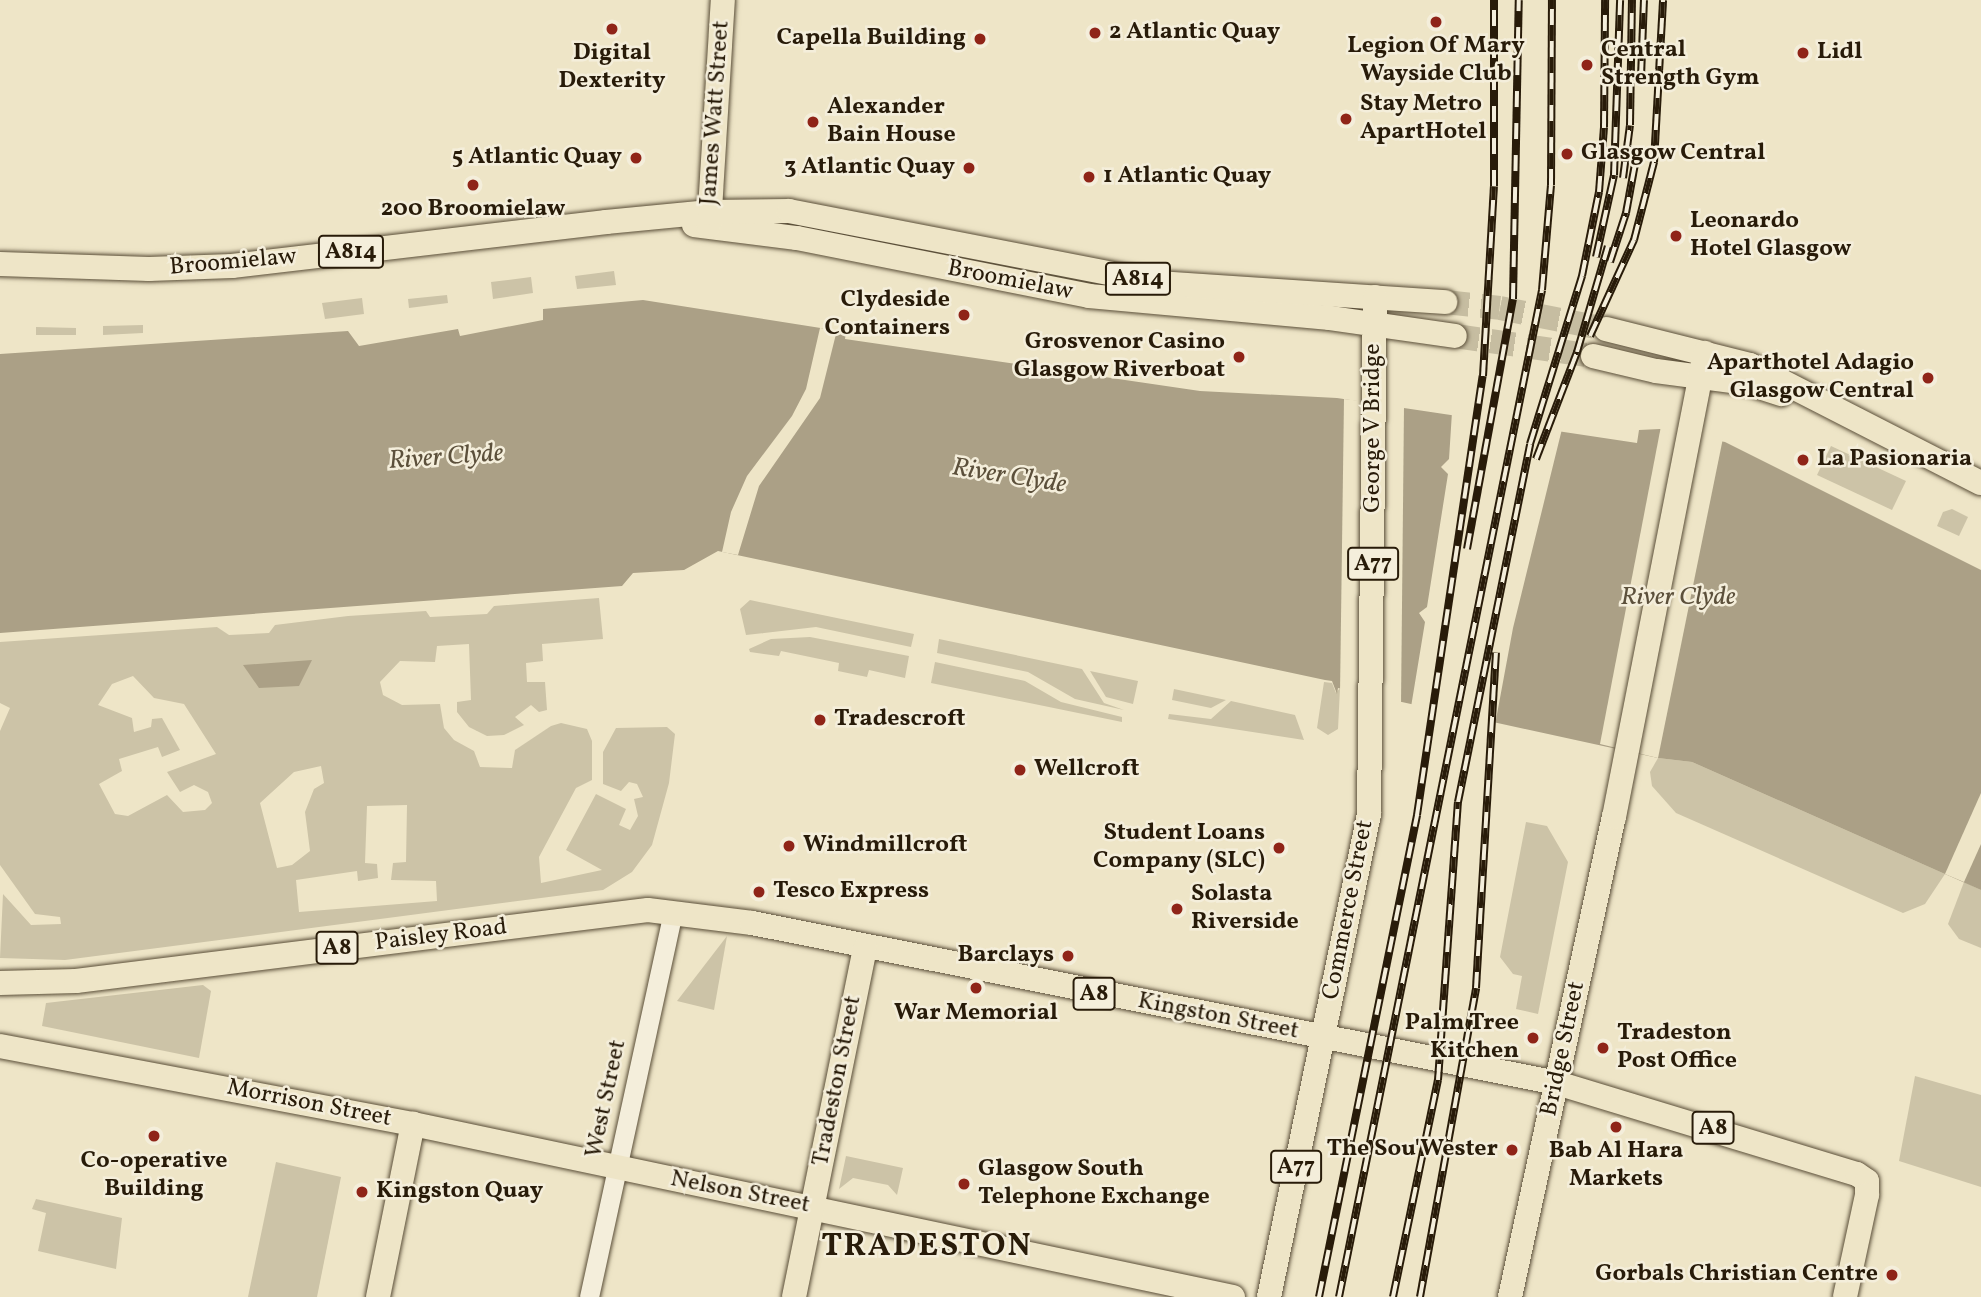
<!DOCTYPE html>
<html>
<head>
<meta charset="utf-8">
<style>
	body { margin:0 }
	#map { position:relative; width:1981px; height:1297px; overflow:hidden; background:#eee5c7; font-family:Vollkorn,serif }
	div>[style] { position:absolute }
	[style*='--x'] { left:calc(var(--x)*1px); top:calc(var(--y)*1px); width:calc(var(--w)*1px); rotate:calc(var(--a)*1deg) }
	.green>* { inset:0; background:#ccc3a7 }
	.water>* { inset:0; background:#aba086 }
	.pier>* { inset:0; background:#eee5c7 }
	.major-tunnel>* { height:24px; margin-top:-12px; transform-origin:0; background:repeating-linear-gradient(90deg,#c6bda1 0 24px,transparent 0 36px) }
	.roads { filter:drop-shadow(0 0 2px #5a4e38) drop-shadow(0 0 2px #5a4e38) }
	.minor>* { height:19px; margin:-9.5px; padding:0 9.5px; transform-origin:9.5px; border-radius:9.5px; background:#f4eedb }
	.major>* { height:24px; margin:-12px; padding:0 12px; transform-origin:12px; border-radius:12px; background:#eee5c7 }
	.rail>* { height:8px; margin-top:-4px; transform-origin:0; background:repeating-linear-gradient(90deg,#f4eedb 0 16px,#281b09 0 32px); box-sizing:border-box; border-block:2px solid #281b09 }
	.dots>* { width:19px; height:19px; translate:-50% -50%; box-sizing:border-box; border:4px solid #f4eedb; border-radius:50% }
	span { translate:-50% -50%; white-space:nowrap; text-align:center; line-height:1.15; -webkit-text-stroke:5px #f4eedb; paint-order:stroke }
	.shield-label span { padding:2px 5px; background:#f4eedb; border:2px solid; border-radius:5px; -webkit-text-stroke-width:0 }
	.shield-label { font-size:23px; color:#281b09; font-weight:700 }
	.poi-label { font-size:24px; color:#281b09; font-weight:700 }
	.left { translate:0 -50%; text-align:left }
	.right { translate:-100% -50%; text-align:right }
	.street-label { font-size:24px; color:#281b09 }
	.water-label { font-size:26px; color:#5c503b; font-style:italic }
	.district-label { font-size:32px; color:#281b09; font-weight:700; letter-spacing:2px }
</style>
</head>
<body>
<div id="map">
	<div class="green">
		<i style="clip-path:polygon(614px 271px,616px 285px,577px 289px,575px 276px)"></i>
		<i style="clip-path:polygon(531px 277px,533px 293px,493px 299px,491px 282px)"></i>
		<i style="clip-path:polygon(447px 295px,448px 303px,409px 308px,408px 299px)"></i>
		<i style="clip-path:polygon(362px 298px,364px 314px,325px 319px,322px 303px)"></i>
		<i style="clip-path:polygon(143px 325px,143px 333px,103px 335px,103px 326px)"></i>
		<i style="clip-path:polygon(36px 327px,76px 328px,76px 335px,36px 335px)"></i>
		<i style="clip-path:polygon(1831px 446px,1906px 481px,1892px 510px,1817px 475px)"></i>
		<i style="clip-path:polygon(1952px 509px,1968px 517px,1959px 536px,1937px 526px,1943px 512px)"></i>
		<i style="clip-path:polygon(evenodd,599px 598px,603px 639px,542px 644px,543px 661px,526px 663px,527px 682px,545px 682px,547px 710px,539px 712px,531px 705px,515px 717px,524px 725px,504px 735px,487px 736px,469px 727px,457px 712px,457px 702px,471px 700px,469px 644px,437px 646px,435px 662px,400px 661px,380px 682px,383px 695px,402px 705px,440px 704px,444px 728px,454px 740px,474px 751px,480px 767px,512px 768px,515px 750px,551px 726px,561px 723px,587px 729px,592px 741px,592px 780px,576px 788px,539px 857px,541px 883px,602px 870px,566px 850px,596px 794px,626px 809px,619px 825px,630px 830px,638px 816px,634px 799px,643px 797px,637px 784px,629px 782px,621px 791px,603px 784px,603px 752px,616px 728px,667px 727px,675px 734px,669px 783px,652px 845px,632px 872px,603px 890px,65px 960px,0 958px,3px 894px,31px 925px,61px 924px,60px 917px,35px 914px,0 865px,0 731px,10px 708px,0 703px,0 642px,217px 627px,229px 635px,269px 633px,275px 625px,348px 616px,426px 611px,430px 617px,487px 614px,494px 606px,599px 598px,133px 676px,154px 698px,184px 704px,216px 754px,167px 772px,180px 792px,194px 785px,208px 792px,212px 803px,205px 810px,183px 812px,167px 795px,128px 816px,115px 814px,99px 784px,122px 771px,119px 759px,158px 747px,162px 757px,180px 750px,162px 718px,152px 719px,151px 727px,134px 732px,132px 718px,98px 705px,112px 684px,133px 676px,599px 598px,321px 766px,324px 783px,314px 789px,305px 812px,310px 851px,292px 865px,277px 868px,260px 803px,294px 772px,321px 766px,599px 598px,407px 805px,406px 862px,393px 863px,391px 880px,436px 881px,437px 901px,299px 912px,296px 880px,357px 871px,358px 881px,378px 878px,377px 864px,365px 863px,367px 806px,407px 805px)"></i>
		<i style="clip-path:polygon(750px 600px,914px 634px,911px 647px,816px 627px,746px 635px,740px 609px)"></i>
		<i style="clip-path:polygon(810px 637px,909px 656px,905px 678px,869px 670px,867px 677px,838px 671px,839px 663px,781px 651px,779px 656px,750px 652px,749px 649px,771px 639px)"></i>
		<i style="clip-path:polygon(939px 639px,1082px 669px,1104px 703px,1124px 710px,1075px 699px,1028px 672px,937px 653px)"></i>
		<i style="clip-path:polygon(935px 662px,1025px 681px,1061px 702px,1122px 717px,1122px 722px,931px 683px)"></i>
		<i style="clip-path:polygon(1090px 671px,1138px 681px,1133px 704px,1106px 697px)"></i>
		<i style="clip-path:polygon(1324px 682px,1332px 683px,1336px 693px,1340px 688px,1338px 729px,1328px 735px,1317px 728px)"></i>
		<i style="clip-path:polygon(1174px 689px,1226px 700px,1211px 708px,1172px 700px)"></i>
		<i style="clip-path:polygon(1231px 701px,1295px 715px,1304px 740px,1168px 719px,1169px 714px,1211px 719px)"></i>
		<i style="clip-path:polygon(1658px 758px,1692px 762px,1945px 874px,1925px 904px,1903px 913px,1676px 813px,1652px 786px,1650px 772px)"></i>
		<i style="clip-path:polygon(1526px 822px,1547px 826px,1568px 862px,1538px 1014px,1516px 1009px,1522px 976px,1513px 974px,1500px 957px)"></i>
		<i style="clip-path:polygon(1964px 882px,1981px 890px,1981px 948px,1959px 939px,1948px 924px)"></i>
		<i style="clip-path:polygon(727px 936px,714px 1010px,677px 1001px)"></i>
		<i style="clip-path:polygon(203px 985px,211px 991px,199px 1058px,42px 1026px,46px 1003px)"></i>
		<i style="clip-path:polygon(1915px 1076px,1981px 1095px,1981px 1187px,1899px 1161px)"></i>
		<i style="clip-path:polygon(846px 1156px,903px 1168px,897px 1195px,888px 1185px,853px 1178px,839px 1189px)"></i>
		<i style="clip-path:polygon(276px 1162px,341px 1177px,317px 1297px,248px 1297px)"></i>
		<i style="clip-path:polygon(36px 1199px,122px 1218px,116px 1269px,38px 1251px,46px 1213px,32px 1209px)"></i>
	</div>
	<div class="water">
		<i style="clip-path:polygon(643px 300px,846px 332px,845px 339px,1200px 391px,1337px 398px,1637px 443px,1639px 430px,1660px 429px,1725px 442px,1981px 570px,1981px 890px,1692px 762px,1658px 758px,1338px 688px,1337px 694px,1332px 681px,1325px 680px,718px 551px,684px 570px,633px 573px,622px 586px,0 633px,0 354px,348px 331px,359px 346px,458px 329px,460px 336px,543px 320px,543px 309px)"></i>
		<i style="clip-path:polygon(312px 660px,299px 686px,259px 688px,243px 665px)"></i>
	</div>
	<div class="pier">
		<i style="clip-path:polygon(820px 328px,837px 330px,820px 398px,759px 486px,738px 555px,722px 552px,731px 512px,747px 476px,792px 416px,806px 389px)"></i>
		<i style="clip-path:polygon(1344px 399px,1404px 406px,1401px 705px,1340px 694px)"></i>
		<i style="clip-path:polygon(1452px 412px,1562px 429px,1513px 628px,1495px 725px,1411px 707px,1425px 622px,1419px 613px,1427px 607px,1448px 474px,1441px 467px,1449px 459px)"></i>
		<i style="clip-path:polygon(1661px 426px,1723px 438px,1658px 758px,1600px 744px)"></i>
		<i style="clip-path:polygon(1981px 793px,1981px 844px,1964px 882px,1945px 874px)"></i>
	</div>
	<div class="major-tunnel">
		<i style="--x:1445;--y:302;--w:55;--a:6.2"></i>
		<i style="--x:1500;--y:308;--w:108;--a:11.2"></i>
		<i style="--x:1455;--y:336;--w:139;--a:8.2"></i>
	</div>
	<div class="roads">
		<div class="minor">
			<i style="--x:589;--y:1297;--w:395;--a:-77.7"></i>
		</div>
		<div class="major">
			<i style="--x:694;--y:225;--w:104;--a:7.2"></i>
			<i style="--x:797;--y:238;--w:298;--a:11.2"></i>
			<i style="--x:1089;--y:296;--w:242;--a:5.2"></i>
			<i style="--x:1330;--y:318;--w:126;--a:8.2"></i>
			<i style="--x:709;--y:226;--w:226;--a:-86.5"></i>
			<i style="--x:0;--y:264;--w:149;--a:1.9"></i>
			<i style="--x:149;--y:269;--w:83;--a:-2.1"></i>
			<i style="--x:232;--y:266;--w:377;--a:-6.7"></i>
			<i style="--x:606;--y:222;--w:104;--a:-5.5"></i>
			<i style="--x:710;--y:212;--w:79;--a:-0.7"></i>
			<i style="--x:789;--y:211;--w:376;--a:11"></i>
			<i style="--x:1158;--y:283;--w:288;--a:3.8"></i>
			<i style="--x:1606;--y:329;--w:148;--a:14"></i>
			<i style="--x:1750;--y:365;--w:259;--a:27.1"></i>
			<i style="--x:1593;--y:356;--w:65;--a:13.4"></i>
			<i style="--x:1656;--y:371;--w:92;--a:7.5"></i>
			<i style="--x:1747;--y:383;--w:36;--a:18"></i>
			<i style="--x:0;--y:983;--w:76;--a:-1.5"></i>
			<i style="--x:76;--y:981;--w:576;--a:-7.08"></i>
			<i style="--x:648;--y:910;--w:105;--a:7.1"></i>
			<i style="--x:752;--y:923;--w:821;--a:11.24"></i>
			<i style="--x:1557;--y:1083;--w:313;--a:16.9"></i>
			<i style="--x:1857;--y:1174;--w:12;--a:35"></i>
			<i style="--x:1867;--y:1181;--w:14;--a:90"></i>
			<i style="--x:1867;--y:1195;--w:104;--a:102.2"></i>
			<i style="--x:0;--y:1046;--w:420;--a:10.7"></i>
			<i style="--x:413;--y:1124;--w:838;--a:11.91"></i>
			<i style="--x:378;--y:1297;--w:177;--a:-78.6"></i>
			<i style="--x:794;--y:1297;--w:356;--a:-78.5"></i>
			<i style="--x:1269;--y:1297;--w:493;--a:-78.3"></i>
			<i style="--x:1369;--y:814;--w:517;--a:-89.34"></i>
			<i style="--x:1510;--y:1297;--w:491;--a:-77.8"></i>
			<i style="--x:1614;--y:817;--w:473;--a:-78.9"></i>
		</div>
	</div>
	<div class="rail">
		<i style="--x:1641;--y:77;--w:77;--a:-87.8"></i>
		<i style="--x:1623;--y:178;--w:53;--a:-82.5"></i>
		<i style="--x:1630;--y:125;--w:125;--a:-89.1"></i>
		<i style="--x:1596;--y:257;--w:84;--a:-77.6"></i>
		<i style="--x:1614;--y:175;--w:175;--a:-88"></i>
		<i style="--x:1610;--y:262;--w:52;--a:-71.9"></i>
		<i style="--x:1626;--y:213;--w:50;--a:-79.6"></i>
		<i style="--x:1590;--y:336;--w:106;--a:-65.4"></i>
		<i style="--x:1634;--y:240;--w:81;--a:-75.6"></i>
		<i style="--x:1654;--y:162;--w:162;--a:-86.8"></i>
		<i style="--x:1536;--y:459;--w:115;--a:-69"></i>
		<i style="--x:1577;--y:352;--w:110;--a:-73.7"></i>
		<i style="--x:1467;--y:549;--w:254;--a:-79.6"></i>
		<i style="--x:1513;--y:299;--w:299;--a:-88.9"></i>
		<i style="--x:1319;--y:1297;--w:492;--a:-78.5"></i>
		<i style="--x:1417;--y:815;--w:444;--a:-81.5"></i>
		<i style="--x:1483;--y:376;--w:190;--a:-86.7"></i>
		<i style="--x:1494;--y:186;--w:186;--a:-90"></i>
		<i style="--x:1339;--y:1297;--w:1027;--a:-78.6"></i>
		<i style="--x:1542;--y:290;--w:105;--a:-85.1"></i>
		<i style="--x:1551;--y:185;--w:185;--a:-89.7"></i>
		<i style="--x:1393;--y:1297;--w:222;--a:-78.3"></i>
		<i style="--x:1438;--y:1080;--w:279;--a:-85.9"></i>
		<i style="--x:1458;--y:802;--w:365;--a:-78.6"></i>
		<i style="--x:1530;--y:444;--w:176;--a:-72.8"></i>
		<i style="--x:1582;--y:276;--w:86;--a:-78.6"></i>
		<i style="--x:1599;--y:192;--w:65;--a:-85.6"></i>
		<i style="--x:1604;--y:127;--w:127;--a:-89.5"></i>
		<i style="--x:1420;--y:1297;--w:314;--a:-79.7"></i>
		<i style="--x:1476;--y:988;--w:336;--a:-86.6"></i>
	</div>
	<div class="dots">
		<i style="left:1436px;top:22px;background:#8f2418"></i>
		<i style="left:612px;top:29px;background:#8f2418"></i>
		<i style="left:1095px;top:33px;background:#8f2418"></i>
		<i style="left:980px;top:39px;background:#8f2418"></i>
		<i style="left:1803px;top:53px;background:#8f2418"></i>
		<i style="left:1587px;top:65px;background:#8f2418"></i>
		<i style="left:1346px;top:119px;background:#8f2418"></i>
		<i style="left:813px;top:122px;background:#8f2418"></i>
		<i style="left:1567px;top:154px;background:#8f2418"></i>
		<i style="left:636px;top:158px;background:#8f2418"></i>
		<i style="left:969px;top:168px;background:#8f2418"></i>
		<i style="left:1089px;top:177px;background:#8f2418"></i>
		<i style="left:473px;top:185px;background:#8f2418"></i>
		<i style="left:1676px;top:236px;background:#8f2418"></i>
		<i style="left:964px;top:315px;background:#8f2418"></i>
		<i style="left:1239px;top:357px;background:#8f2418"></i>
		<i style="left:1928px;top:378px;background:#8f2418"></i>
		<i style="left:1803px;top:460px;background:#8f2418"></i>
		<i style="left:820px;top:720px;background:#8f2418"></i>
		<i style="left:1020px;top:770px;background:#8f2418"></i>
		<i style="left:789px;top:846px;background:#8f2418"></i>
		<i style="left:1279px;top:848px;background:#8f2418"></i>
		<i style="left:759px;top:892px;background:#8f2418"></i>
		<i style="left:1177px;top:909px;background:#8f2418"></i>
		<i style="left:1068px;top:956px;background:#8f2418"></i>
		<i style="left:976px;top:988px;background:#8f2418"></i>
		<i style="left:1533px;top:1038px;background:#8f2418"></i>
		<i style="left:1603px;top:1048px;background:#8f2418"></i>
		<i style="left:1616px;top:1127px;background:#8f2418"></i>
		<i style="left:154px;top:1136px;background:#8f2418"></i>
		<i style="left:1512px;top:1150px;background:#8f2418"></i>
		<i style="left:964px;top:1184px;background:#8f2418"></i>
		<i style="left:362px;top:1192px;background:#8f2418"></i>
		<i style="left:1892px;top:1275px;background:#8f2418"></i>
	</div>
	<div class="shield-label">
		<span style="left:351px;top:252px">A814</span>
		<span style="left:1138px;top:279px">A814</span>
		<span style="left:1373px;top:564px">A77</span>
		<span style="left:337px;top:948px">A8</span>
		<span style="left:1094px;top:994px">A8</span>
		<span style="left:1713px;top:1128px">A8</span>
		<span style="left:1296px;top:1167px">A77</span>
	</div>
	<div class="poi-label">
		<span class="left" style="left:1109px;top:33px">2 Atlantic Quay</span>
		<span class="right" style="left:966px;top:39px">Capella Building</span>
		<span style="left:1436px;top:61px">Legion Of Mary<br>Wayside Club</span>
		<span class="left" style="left:1601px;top:65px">Central<br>Strength Gym</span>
		<span class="left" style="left:1817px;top:53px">Lidl</span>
		<span style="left:612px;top:68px">Digital<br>Dexterity</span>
		<span class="left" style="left:1360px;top:119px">Stay Metro<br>ApartHotel</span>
		<span class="left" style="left:827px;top:122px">Alexander<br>Bain House</span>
		<span class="left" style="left:1581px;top:154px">Glasgow Central</span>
		<span class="right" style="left:622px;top:158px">5 Atlantic Quay</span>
		<span class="right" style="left:955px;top:168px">3 Atlantic Quay</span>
		<span class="left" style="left:1103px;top:177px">1 Atlantic Quay</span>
		<span style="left:473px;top:210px">200 Broomielaw</span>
		<span class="left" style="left:1690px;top:236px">Leonardo<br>Hotel Glasgow</span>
		<span class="right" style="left:950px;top:315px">Clydeside<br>Containers</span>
		<span class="right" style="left:1225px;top:357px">Grosvenor Casino<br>Glasgow Riverboat</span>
		<span class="right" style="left:1914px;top:378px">Aparthotel Adagio<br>Glasgow Central</span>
		<span class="left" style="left:1817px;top:460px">La Pasionaria</span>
		<span class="left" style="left:834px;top:720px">Tradescroft</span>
		<span class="left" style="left:1034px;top:770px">Wellcroft</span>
		<span class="right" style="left:1265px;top:848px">Student Loans<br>Company (SLC)</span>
		<span class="left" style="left:803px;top:846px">Windmillcroft</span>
		<span class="left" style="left:773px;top:892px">Tesco Express</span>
		<span class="left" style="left:1191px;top:909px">Solasta<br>Riverside</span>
		<span class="right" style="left:1054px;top:956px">Barclays</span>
		<span style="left:976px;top:1014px">War Memorial</span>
		<span class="right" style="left:1519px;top:1038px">Palm Tree<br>Kitchen</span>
		<span class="left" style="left:1617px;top:1048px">Tradeston<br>Post Office</span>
		<span class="right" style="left:1498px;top:1150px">The Sou'Wester</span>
		<span style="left:1616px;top:1166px">Bab Al Hara<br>Markets</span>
		<span style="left:154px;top:1176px">Co-operative<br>Building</span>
		<span class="left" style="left:978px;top:1184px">Glasgow South<br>Telephone Exchange</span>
		<span class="left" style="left:376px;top:1192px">Kingston Quay</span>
		<span class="right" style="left:1878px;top:1275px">Gorbals Christian Centre</span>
	</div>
	<div class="street-label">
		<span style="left:716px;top:113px;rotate:-86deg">James Watt Street</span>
		<span style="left:233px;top:263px;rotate:-5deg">Broomielaw</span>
		<span style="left:1010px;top:281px;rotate:11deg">Broomielaw</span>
		<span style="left:1374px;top:428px;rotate:-90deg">George V Bridge</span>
		<span style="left:1349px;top:910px;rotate:-79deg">Commerce Street</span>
		<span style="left:441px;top:936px;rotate:-7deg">Paisley Road</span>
		<span style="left:1218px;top:1017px;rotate:11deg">Kingston Street</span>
		<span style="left:1564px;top:1049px;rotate:-78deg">Bridge Street</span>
		<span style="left:838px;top:1081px;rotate:-79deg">Tradeston Street</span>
		<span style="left:607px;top:1099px;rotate:-78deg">West Street</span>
		<span style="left:309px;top:1104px;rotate:11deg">Morrison Street</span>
		<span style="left:740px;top:1193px;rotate:11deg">Nelson Street</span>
	</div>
	<div class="water-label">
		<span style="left:446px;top:458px;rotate:-4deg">River Clyde</span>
		<span style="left:1009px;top:477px;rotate:9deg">River Clyde</span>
		<span style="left:1678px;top:598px">River Clyde</span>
	</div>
	<div class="district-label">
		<span style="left:927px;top:1247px">TRADESTON</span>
	</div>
</div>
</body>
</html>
